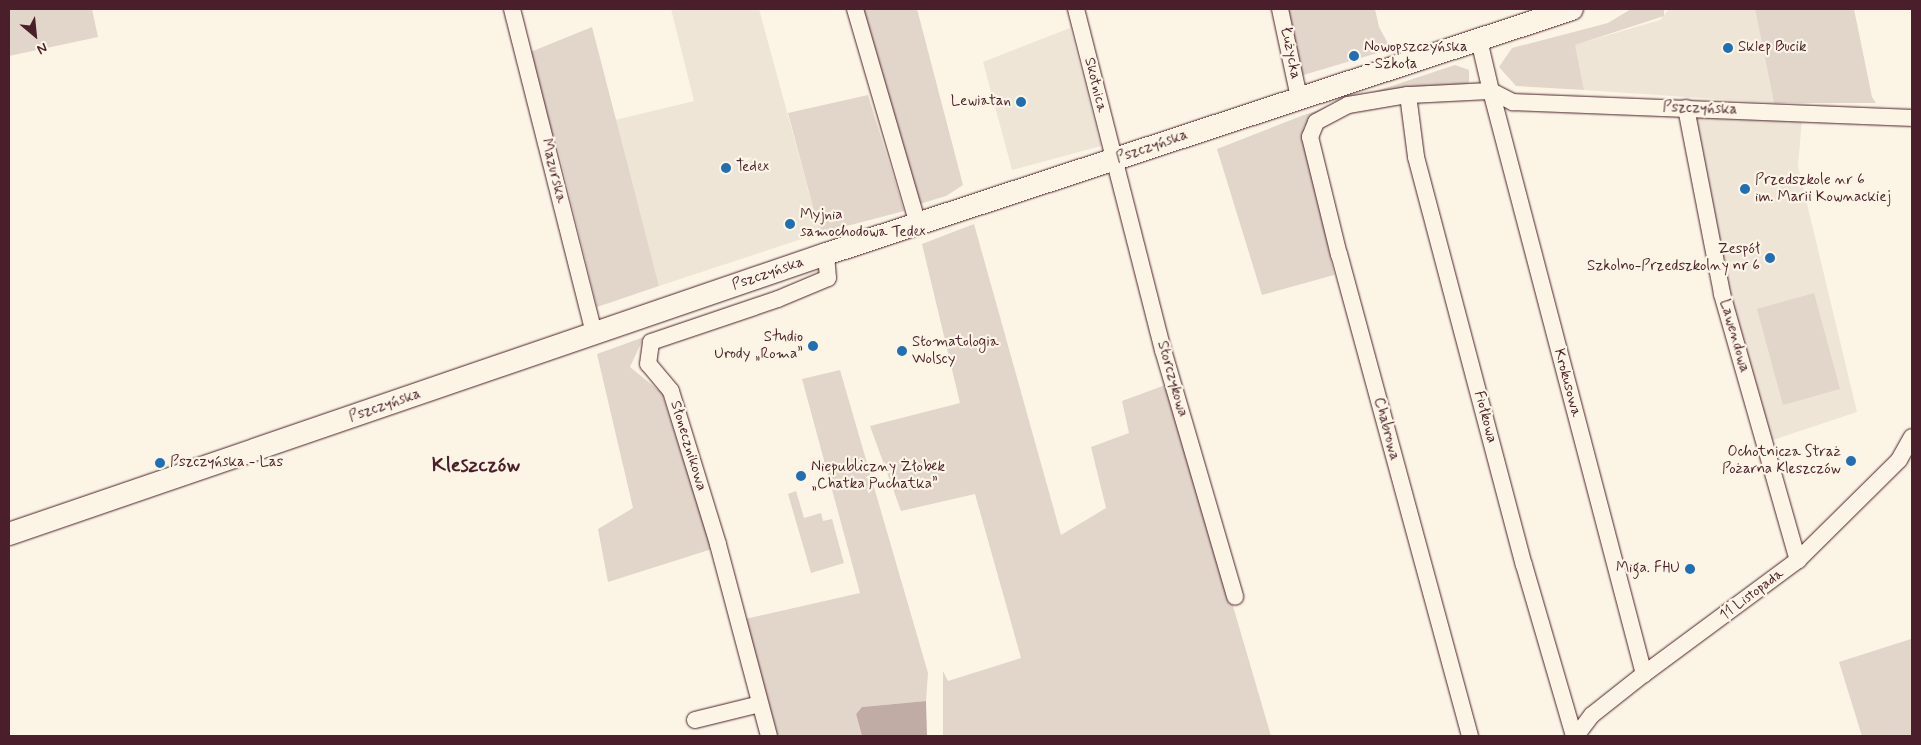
<!DOCTYPE html>
<html>
<head>
<meta charset="utf-8">
<style>
	body { margin:0 }
	#map { position:relative; width:1921px; height:745px; overflow:hidden; background:#fcf5e5; font-family:Mynerve,sans-serif }
	div>[style] { position:absolute }
	[style*='--x'] { left:calc(var(--x)*1px); top:calc(var(--y)*1px); width:calc(var(--w)*1px); rotate:calc(var(--a)*1deg) }
	.built>* { inset:0; background:#eee5d7 }
	.green>* { inset:0; background:#e2d5ca }
	.water>* { inset:0; background:#c0aca5 }
	.roads { filter:drop-shadow(0 0 1px #4a1f2b) drop-shadow(0 0 1px #4a1f2b) }
	.minor>* { height:16px; margin:-8px; padding:0 8px; transform-origin:8px; border-radius:8px; background:#fcf5e5 }
	.secondary>* { height:22px; margin:-11px; padding:0 11px; transform-origin:11px; border-radius:11px; background:#fcf5e5 }
	.dots>* { width:14px; height:14px; translate:-50% -50%; box-sizing:border-box; border:2px solid #fcf5e5; border-radius:50% }
	span { translate:-50% -50%; white-space:nowrap; text-align:center; line-height:1.15; -webkit-text-stroke:4.5px #fcf5e5; paint-order:stroke }
	.poi-label { font-size:15px; color:#4a1f2b }
	.left { translate:0 -50%; text-align:left }
	.right { translate:-100% -50%; text-align:right }
	.street-label { font-size:15px; color:#4a1f2b }
	.district-label { font-size:20px; color:#4a1f2b; font-weight:700 }
	.frame { position:absolute; inset:0; border:10px solid #4a1f2b; pointer-events:none }
	.north { position:absolute; left:10px; top:10px; width:50px; height:50px; -webkit-text-stroke:4px #fcf5e5; paint-order:stroke; rotate:152deg; font-size:14px; font-weight:700; line-height:20px; text-align:center; color:#4a1f2b }
	.north::after { content:''; display:block; margin:auto; width:18px; height:22px; background:#4a1f2b; clip-path:polygon(50% 0,100% 100%,50% 72%,0 100%) }
</style>
</head>
<body>
<div id="map">
	<div class="built">
		<i style="clip-path:polygon(671px 9px,759px 9px,820px 233px,659px 286px,615px 120px,694px 101px)"></i>
		<i style="clip-path:polygon(1669px 9px,1755px 9px,1774px 103px,1584px 90px,1574px 45px,1660px 20px)"></i>
		<i style="clip-path:polygon(1070px 28px,1101px 146px,1012px 170px,983px 62px)"></i>
		<i style="clip-path:polygon(1693px 118px,1802px 120px,1798px 166px,1857px 412px,1770px 441px,1714px 235px)"></i>
	</div>
	<div class="green">
		<i style="clip-path:polygon(9px 9px,92px 9px,98px 37px,9px 56px)"></i>
		<i style="clip-path:polygon(859px 9px,917px 9px,963px 185px,946px 196px,916px 205px)"></i>
		<i style="clip-path:polygon(1288px 9px,1375px 9px,1379px 27px,1391px 49px,1300px 76px)"></i>
		<i style="clip-path:polygon(1631px 9px,1664px 9px,1664px 16px,1575px 45px,1584px 90px,1516px 86px,1499px 67px,1512px 48px,1608px 23px)"></i>
		<i style="clip-path:polygon(1755px 9px,1854px 9px,1872px 97px,1876px 103px,1774px 103px)"></i>
		<i style="clip-path:polygon(592px 27px,659px 286px,597px 307px,555px 136px,543px 131px,528px 53px)"></i>
		<i style="clip-path:polygon(1455px 65px,1469px 70px,1469px 83px,1315px 114px,1304px 127px,1334px 275px,1262px 295px,1217px 149px,1301px 116px)"></i>
		<i style="clip-path:polygon(868px 95px,904px 211px,820px 233px,788px 113px)"></i>
		<i style="clip-path:polygon(974px 224px,1061px 535px,1106px 508px,1091px 447px,1129px 433px,1122px 401px,1168px 384px,1271px 736px,943px 736px,943px 671px,948px 681px,1021px 658px,975px 494px,901px 511px,870px 426px,960px 403px,922px 244px)"></i>
		<i style="clip-path:polygon(1814px 293px,1840px 389px,1783px 405px,1757px 309px)"></i>
		<i style="clip-path:polygon(644px 337px,630px 367px,662px 393px,712px 549px,608px 582px,598px 529px,633px 508px,597px 354px)"></i>
		<i style="clip-path:polygon(840px 370px,928px 673px,926px 701px,862px 707px,856px 714px,862px 736px,778px 736px,745px 619px,860px 593px,802px 379px)"></i>
		<i style="clip-path:polygon(796px 491px,804px 518px,821px 513px,823px 521px,832px 519px,844px 563px,811px 573px,788px 494px)"></i>
		<i style="clip-path:polygon(1911px 639px,1912px 736px,1862px 736px,1839px 662px)"></i>
	</div>
	<div class="water">
		<i style="clip-path:polygon(926px 701px,927px 736px,862px 736px,856px 714px,862px 707px)"></i>
	</div>
	<div class="roads">
		<div class="minor">
			<i style="--x:512;--y:9;--w:334;--a:75.8"></i>
			<i style="--x:855;--y:9;--w:224;--a:73.7"></i>
			<i style="--x:1076;--y:9;--w:352;--a:75.7"></i>
			<i style="--x:1163;--y:350;--w:257;--a:73.7"></i>
			<i style="--x:1280;--y:9;--w:91;--a:77.9"></i>
			<i style="--x:1479;--y:40;--w:52;--a:76.8"></i>
			<i style="--x:1491;--y:91;--w:25;--a:27"></i>
			<i style="--x:1513;--y:102;--w:399;--a:2.3"></i>
			<i style="--x:1408;--y:95;--w:63;--a:82.6"></i>
			<i style="--x:1416;--y:157;--w:422;--a:75.2"></i>
			<i style="--x:1524;--y:565;--w:178;--a:73.7"></i>
			<i style="--x:1686;--y:108;--w:189;--a:79"></i>
			<i style="--x:1722;--y:294;--w:277;--a:74.1"></i>
			<i style="--x:695;--y:720;--w:67;--a:-13.8"></i>
			<i style="--x:769;--y:736;--w:199;--a:-104.9"></i>
			<i style="--x:718;--y:544;--w:160;--a:-107.1"></i>
			<i style="--x:671;--y:391;--w:35;--a:-130"></i>
			<i style="--x:648;--y:364;--w:22;--a:-82"></i>
			<i style="--x:651;--y:342;--w:134;--a:-18.7"></i>
			<i style="--x:778;--y:299;--w:54;--a:-22.8"></i>
			<i style="--x:828;--y:278;--w:24;--a:-95"></i>
			<i style="--x:1470;--y:736;--w:499;--a:-105.2"></i>
			<i style="--x:1339;--y:255;--w:122;--a:-103.8"></i>
			<i style="--x:1310;--y:137;--w:16;--a:-68"></i>
			<i style="--x:1316;--y:122;--w:36;--a:-28"></i>
			<i style="--x:1348;--y:105;--w:61;--a:-9.5"></i>
			<i style="--x:1408;--y:95;--w:83;--a:-2.8"></i>
			<i style="--x:1491;--y:91;--w:603;--a:75.3"></i>
			<i style="--x:1576;--y:736;--w:26;--a:-53"></i>
			<i style="--x:1592;--y:715;--w:66;--a:-38.3"></i>
			<i style="--x:1644;--y:674;--w:192;--a:-36.5"></i>
			<i style="--x:1798;--y:560;--w:142;--a:-44.7"></i>
			<i style="--x:1899;--y:460;--w:26;--a:-61"></i>
		</div>
		<div class="secondary">
			<i style="--x:9;--y:534;--w:864;--a:-18.92"></i>
			<i style="--x:826;--y:254;--w:785;--a:-18.18"></i>
		</div>
	</div>
	<div class="dots">
		<i style="left:1728px;top:48px;background:#1f6fb2"></i>
		<i style="left:1354px;top:56px;background:#1f6fb2"></i>
		<i style="left:1021px;top:102px;background:#1f6fb2"></i>
		<i style="left:726px;top:168px;background:#1f6fb2"></i>
		<i style="left:1745px;top:189px;background:#1f6fb2"></i>
		<i style="left:790px;top:224px;background:#1f6fb2"></i>
		<i style="left:1770px;top:258px;background:#1f6fb2"></i>
		<i style="left:813px;top:346px;background:#1f6fb2"></i>
		<i style="left:902px;top:351px;background:#1f6fb2"></i>
		<i style="left:1851px;top:461px;background:#1f6fb2"></i>
		<i style="left:160px;top:463px;background:#1f6fb2"></i>
		<i style="left:801px;top:476px;background:#1f6fb2"></i>
		<i style="left:1690px;top:569px;background:#1f6fb2"></i>
	</div>
	<div class="poi-label">
		<span class="left" style="left:1364px;top:56px">Nowopszczyńska<br>- Szkoła</span>
		<span class="left" style="left:1738px;top:48px">Sklep Bucik</span>
		<span class="right" style="left:1011px;top:102px">Lewiatan</span>
		<span class="left" style="left:736px;top:168px">Tedex</span>
		<span class="left" style="left:1755px;top:189px">Przedszkole nr 6<br>im. Marii Kownackiej</span>
		<span class="left" style="left:800px;top:224px">Myjnia<br>samochodowa Tedex</span>
		<span class="right" style="left:1760px;top:258px">Zespół<br>Szkolno-Przedszkolny nr 6</span>
		<span class="right" style="left:803px;top:346px">Studio<br>Urody „Roma”</span>
		<span class="left" style="left:912px;top:351px">Stomatologia<br>Wolscy</span>
		<span class="right" style="left:1841px;top:461px">Ochotnicza Straż<br>Pożarna Kleszczów</span>
		<span class="left" style="left:170px;top:463px">Pszczyńska - Las</span>
		<span class="left" style="left:811px;top:476px">Niepubliczny Żłobek<br>„Chatka Puchatka”</span>
		<span class="right" style="left:1680px;top:569px">Miga. FHU</span>
	</div>
	<div class="street-label">
		<span style="left:1290px;top:53px;rotate:78deg">Łużycka</span>
		<span style="left:1095px;top:85px;rotate:76deg">Skotnica</span>
		<span style="left:1700px;top:109px;rotate:2deg">Pszczyńska</span>
		<span style="left:1152px;top:147px;rotate:-19deg">Pszczyńska</span>
		<span style="left:553px;top:171px;rotate:76deg">Mazurska</span>
		<span style="left:768px;top:274px;rotate:-19deg">Pszczyńska</span>
		<span style="left:1734px;top:336px;rotate:74deg">Lawendowa</span>
		<span style="left:1172px;top:379px;rotate:74deg">Storczykowa</span>
		<span style="left:1567px;top:383px;rotate:75deg">Krokusowa</span>
		<span style="left:385px;top:406px;rotate:-19deg">Pszczyńska</span>
		<span style="left:1485px;top:417px;rotate:75deg">Fiołkowa</span>
		<span style="left:1386px;top:429px;rotate:75deg">Chabrowa</span>
		<span style="left:688px;top:446px;rotate:73deg">Słonecznikowa</span>
		<span style="left:1752px;top:595px;rotate:-37deg">11 Listopada</span>
	</div>
	<div class="district-label">
		<span style="left:476px;top:465px">Kleszczów</span>
	</div>
	<div class="frame"></div>
	<div class="north">N</div>
</div>
</body>
</html>
